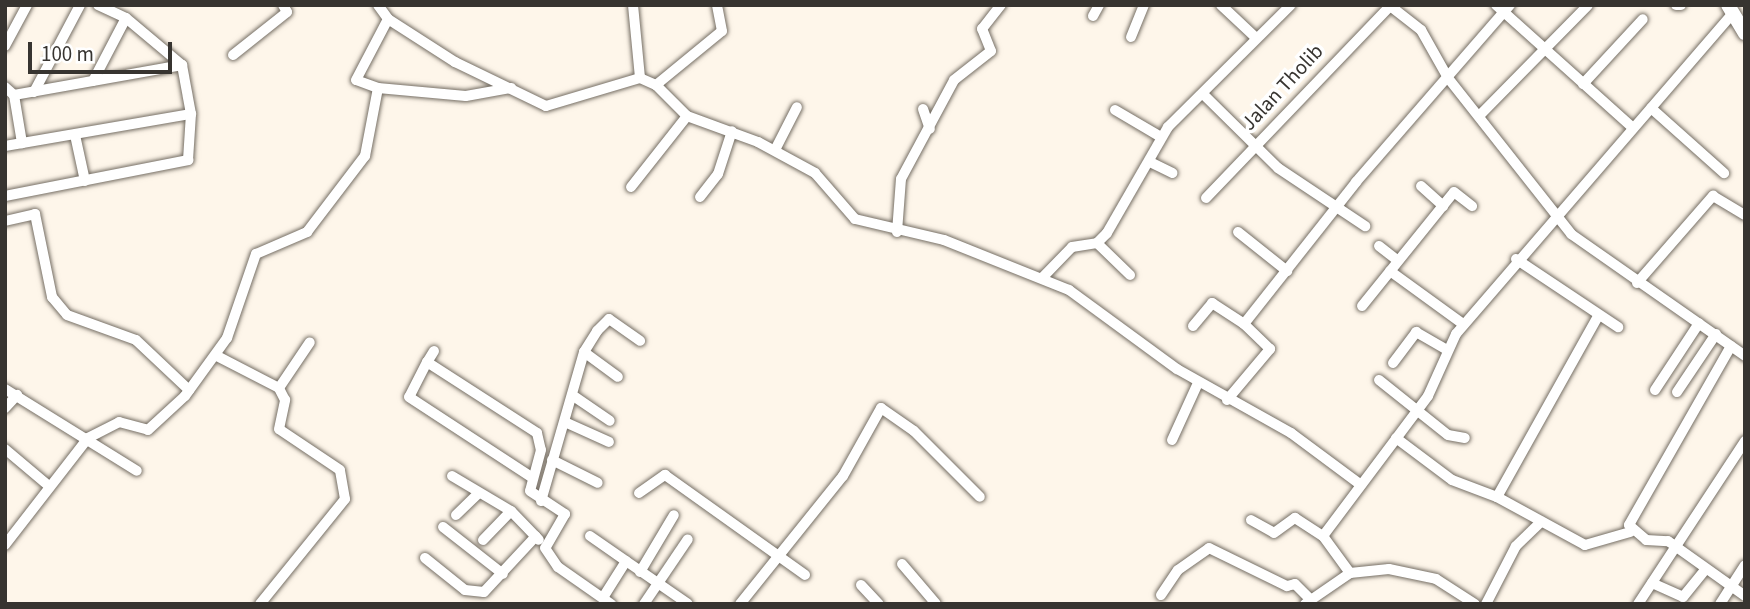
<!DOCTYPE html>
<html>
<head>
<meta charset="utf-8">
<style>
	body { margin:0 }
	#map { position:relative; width:1750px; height:609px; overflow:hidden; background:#fef6ea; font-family:"Source Sans 3",sans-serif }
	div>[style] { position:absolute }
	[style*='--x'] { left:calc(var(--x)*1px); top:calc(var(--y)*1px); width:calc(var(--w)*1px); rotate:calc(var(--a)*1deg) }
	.roads { filter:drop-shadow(0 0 2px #756e64) drop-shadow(0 0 2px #756e64) }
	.street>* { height:10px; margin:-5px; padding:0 5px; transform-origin:5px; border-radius:5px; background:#fff }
	.secondary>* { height:14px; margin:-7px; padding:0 7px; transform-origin:7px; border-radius:7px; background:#fff }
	span { translate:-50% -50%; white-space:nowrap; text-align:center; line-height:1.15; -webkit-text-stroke:7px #fff; paint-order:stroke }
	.street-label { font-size:21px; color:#373430 }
	.frame { position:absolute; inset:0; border:7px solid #373430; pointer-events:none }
	.scale { position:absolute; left:28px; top:42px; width:144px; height:32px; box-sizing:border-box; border:4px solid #373430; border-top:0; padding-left:9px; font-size:21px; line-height:24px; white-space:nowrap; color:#373430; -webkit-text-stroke:5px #fff; paint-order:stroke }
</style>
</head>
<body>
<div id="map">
	<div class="roads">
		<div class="street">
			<i style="--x:378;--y:5;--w:17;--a:54"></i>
			<i style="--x:388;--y:19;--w:80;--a:32.7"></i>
			<i style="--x:455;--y:62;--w:101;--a:25.8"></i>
			<i style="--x:546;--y:106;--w:98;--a:-16.6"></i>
			<i style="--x:640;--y:78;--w:17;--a:24"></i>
			<i style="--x:656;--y:85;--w:44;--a:45"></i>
			<i style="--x:687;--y:116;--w:76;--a:20.1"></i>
			<i style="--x:758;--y:142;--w:65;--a:28.5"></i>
			<i style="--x:815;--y:173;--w:61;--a:49"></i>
			<i style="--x:855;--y:219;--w:91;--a:13.3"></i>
			<i style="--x:944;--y:240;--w:135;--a:21.8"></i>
			<i style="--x:1069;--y:290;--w:134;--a:36.2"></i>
			<i style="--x:1177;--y:369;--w:131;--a:29.3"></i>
			<i style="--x:1291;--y:433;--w:87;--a:36.6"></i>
			<i style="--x:633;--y:5;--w:73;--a:84.5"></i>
			<i style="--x:1221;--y:5;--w:47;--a:43.3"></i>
			<i style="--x:1389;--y:5;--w:41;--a:38"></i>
			<i style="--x:1421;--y:30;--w:55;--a:60.6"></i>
			<i style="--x:1448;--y:78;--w:199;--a:51.7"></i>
			<i style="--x:1571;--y:234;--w:213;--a:35"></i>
			<i style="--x:1496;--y:5;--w:183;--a:41.9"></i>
			<i style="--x:1676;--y:5;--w:5;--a:0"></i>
			<i style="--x:1093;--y:16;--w:13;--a:-61"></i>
			<i style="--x:1131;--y:37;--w:35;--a:-68"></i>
			<i style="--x:5;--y:46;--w:47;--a:-61.8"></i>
			<i style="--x:233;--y:55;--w:69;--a:-38.5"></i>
			<i style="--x:287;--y:12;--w:8;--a:-120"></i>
			<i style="--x:93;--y:81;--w:71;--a:-62.4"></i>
			<i style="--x:1583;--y:84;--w:88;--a:-47.3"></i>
			<i style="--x:656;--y:85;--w:85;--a:-39.3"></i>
			<i style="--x:722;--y:31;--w:26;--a:-101"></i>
			<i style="--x:5;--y:87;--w:12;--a:42"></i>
			<i style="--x:14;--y:95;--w:49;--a:80.5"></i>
			<i style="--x:378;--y:88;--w:23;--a:-160"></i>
			<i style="--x:356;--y:80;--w:69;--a:-62.3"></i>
			<i style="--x:34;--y:92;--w:98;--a:-62.1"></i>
			<i style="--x:14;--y:95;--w:171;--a:-10.1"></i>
			<i style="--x:1204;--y:95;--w:104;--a:44.6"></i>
			<i style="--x:1278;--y:168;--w:105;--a:33.7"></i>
			<i style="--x:1651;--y:108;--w:98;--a:41.7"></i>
			<i style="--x:923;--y:109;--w:21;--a:71"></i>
			<i style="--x:1115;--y:110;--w:53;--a:30.4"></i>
			<i style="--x:1480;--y:115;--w:154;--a:-45.5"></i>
			<i style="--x:75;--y:135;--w:47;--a:77.7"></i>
			<i style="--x:5;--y:146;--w:189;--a:-9.8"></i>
			<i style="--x:775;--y:150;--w:48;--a:-62.9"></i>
			<i style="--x:1150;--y:162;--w:25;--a:26"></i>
			<i style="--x:1421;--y:186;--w:30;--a:42"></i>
			<i style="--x:631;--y:187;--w:90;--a:-51.7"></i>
			<i style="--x:5;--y:196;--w:187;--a:-11.1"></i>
			<i style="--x:188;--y:160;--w:46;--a:-86.3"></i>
			<i style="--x:191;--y:114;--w:50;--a:-100.4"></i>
			<i style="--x:182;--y:65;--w:73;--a:-140"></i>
			<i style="--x:126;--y:18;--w:31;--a:-155"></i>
			<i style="--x:700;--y:197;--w:29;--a:-52"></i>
			<i style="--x:718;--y:174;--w:45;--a:-72"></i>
			<i style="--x:1206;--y:198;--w:266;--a:-46.2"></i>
			<i style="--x:5;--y:221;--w:31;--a:-13"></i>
			<i style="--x:35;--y:214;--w:85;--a:78.4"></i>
			<i style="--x:52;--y:297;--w:23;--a:50"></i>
			<i style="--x:67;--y:315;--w:73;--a:19.9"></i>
			<i style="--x:136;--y:340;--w:73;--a:43.3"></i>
			<i style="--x:897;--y:232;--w:53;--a:-85.7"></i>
			<i style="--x:901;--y:179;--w:112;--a:-61.8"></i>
			<i style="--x:954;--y:80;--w:47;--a:-38.1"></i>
			<i style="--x:991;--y:51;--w:24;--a:-112"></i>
			<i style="--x:982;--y:29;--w:31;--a:-52"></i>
			<i style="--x:1238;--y:232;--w:63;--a:38.5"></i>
			<i style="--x:1097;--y:243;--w:46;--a:44.1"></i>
			<i style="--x:1379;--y:246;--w:23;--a:38"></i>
			<i style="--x:1516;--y:259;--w:123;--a:33.7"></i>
			<i style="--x:1390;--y:271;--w:90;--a:36"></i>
			<i style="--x:1042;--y:278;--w:43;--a:-45.9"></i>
			<i style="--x:1072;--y:247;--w:25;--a:-9"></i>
			<i style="--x:1097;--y:243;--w:14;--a:-45"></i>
			<i style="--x:1107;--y:233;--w:122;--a:-60.1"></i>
			<i style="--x:1168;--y:127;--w:173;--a:-44.8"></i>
			<i style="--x:1637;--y:283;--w:116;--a:-48.9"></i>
			<i style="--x:1713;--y:196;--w:37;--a:31"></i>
			<i style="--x:1362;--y:306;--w:146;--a:-51.1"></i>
			<i style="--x:1454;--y:192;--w:23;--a:38"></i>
			<i style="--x:1193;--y:326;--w:30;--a:-50"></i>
			<i style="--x:1212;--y:303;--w:38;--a:33"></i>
			<i style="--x:1731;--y:346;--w:206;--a:119.7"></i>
			<i style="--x:1629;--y:525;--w:23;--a:41"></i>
			<i style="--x:1646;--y:540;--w:22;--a:3"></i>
			<i style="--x:1668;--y:541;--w:95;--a:35.5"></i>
			<i style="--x:434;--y:351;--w:13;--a:122"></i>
			<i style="--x:427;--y:362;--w:131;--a:32.8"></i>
			<i style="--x:537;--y:433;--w:17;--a:77"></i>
			<i style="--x:541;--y:450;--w:42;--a:105"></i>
			<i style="--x:530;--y:491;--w:42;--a:33.3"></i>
			<i style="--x:565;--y:514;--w:39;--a:120"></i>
			<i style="--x:545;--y:548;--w:23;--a:56"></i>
			<i style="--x:558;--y:567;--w:65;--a:34.9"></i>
			<i style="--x:584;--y:352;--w:42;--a:36.3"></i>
			<i style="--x:217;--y:356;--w:70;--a:27.3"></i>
			<i style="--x:427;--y:362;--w:39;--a:117"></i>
			<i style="--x:409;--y:397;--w:148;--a:33.2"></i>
			<i style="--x:1393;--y:363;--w:39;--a:-53"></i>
			<i style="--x:1416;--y:332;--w:36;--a:30"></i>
			<i style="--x:1379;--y:380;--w:88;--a:38.6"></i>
			<i style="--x:1448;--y:435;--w:17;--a:10"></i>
			<i style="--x:5;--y:389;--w:155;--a:31.8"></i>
			<i style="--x:1655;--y:390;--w:80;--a:-56.7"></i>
			<i style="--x:1677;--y:392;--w:70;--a:-56.1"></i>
			<i style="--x:575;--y:397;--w:42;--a:34.4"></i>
			<i style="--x:1227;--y:400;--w:67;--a:-49.9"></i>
			<i style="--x:1270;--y:349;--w:36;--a:-136"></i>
			<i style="--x:1244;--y:324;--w:181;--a:-51.7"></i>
			<i style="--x:1356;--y:182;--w:235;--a:-49"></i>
			<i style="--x:5;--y:408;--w:18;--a:-47"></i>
			<i style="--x:567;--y:423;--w:46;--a:24.3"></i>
			<i style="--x:1396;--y:438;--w:70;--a:36.9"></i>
			<i style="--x:1452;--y:480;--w:48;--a:20.7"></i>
			<i style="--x:1497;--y:497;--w:100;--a:28.6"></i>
			<i style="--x:1585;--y:545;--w:47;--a:-16.1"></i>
			<i style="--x:1172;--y:440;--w:63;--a:-65.5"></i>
			<i style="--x:5;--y:449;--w:57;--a:40.1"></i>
			<i style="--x:552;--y:460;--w:51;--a:26.6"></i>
			<i style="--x:452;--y:476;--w:69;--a:30.7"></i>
			<i style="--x:511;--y:511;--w:40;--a:46"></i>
			<i style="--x:639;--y:493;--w:32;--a:-35"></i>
			<i style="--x:665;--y:475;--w:172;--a:35.5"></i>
			<i style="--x:1497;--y:497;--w:207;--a:-60.8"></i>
			<i style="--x:541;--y:501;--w:155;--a:-73.9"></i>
			<i style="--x:584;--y:352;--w:25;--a:-58"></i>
			<i style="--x:597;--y:331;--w:17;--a:-45"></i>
			<i style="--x:609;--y:319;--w:38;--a:35"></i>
			<i style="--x:456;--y:515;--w:30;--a:-44"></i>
			<i style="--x:1251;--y:520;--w:26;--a:29"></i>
			<i style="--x:1274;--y:533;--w:26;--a:-36"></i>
			<i style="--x:1295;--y:518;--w:33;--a:33"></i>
			<i style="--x:443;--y:527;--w:76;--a:38.1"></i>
			<i style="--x:590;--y:536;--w:44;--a:34.8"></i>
			<i style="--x:483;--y:540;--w:40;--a:-46"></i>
			<i style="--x:5;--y:545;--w:135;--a:-52.2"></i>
			<i style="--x:88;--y:438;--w:35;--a:-27"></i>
			<i style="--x:119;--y:422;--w:30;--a:15"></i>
			<i style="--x:148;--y:430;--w:50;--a:-42.6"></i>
			<i style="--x:185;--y:396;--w:72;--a:-54.1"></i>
			<i style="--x:227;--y:338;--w:89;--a:-71"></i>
			<i style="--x:256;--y:254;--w:56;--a:-23.3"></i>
			<i style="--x:307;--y:232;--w:96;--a:-52.7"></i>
			<i style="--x:365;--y:156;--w:69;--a:-79.2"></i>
			<i style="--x:378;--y:88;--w:88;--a:5.2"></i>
			<i style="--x:466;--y:96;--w:46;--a:-10.1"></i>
			<i style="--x:425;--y:558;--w:51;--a:38.7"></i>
			<i style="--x:465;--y:590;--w:19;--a:6"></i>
			<i style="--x:484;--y:592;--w:76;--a:-47.1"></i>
			<i style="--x:902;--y:564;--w:52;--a:49.6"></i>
			<i style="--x:640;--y:572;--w:66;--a:-59.2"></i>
			<i style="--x:1350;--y:573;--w:46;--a:-126.1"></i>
			<i style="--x:1323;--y:536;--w:175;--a:-53.1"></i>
			<i style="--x:1428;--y:396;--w:68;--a:-65.7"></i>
			<i style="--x:1456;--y:334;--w:424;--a:-49.2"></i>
			<i style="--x:1652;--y:583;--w:34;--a:24"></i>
			<i style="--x:1683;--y:597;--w:36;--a:-51"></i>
			<i style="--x:861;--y:585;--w:26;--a:47"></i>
			<i style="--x:1161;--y:595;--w:30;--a:-56"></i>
			<i style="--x:1178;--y:570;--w:38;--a:-35"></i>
			<i style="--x:1209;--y:548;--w:87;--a:26"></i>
			<i style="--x:1287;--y:586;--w:8;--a:-14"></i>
			<i style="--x:1295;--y:584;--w:21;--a:45"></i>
			<i style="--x:604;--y:596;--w:41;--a:-57.8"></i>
			<i style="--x:626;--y:561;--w:75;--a:34.7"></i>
			<i style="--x:260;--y:604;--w:135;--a:-51"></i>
			<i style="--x:345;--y:499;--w:29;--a:-100"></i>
			<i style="--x:340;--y:470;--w:73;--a:-146.1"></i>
			<i style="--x:279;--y:429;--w:30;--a:-78"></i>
			<i style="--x:285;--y:400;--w:13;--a:-117"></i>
			<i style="--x:279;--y:388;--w:55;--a:-56"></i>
			<i style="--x:644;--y:604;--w:78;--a:-55.9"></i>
			<i style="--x:740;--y:604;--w:164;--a:-51.2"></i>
			<i style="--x:843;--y:476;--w:78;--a:-60.8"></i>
			<i style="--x:881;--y:408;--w:40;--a:34.9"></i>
			<i style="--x:914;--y:431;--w:93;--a:45"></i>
			<i style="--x:1305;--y:604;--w:55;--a:-34.6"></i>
			<i style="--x:1350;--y:573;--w:39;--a:-6"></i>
			<i style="--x:1389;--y:569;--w:48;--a:12"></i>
			<i style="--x:1436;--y:579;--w:46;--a:32.7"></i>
			<i style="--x:1486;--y:604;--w:65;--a:-62.7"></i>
			<i style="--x:1516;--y:546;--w:35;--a:-44"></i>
			<i style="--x:1638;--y:604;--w:195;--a:-56.7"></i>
			<i style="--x:1720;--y:604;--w:46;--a:-57.3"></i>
		</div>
		<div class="secondary">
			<i style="--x:1728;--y:5;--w:33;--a:59"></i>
		</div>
	</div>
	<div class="street-label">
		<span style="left:1282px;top:87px;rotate:-47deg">Jalan Tholib</span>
	</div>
	<div class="frame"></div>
	<div class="scale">100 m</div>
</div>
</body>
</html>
